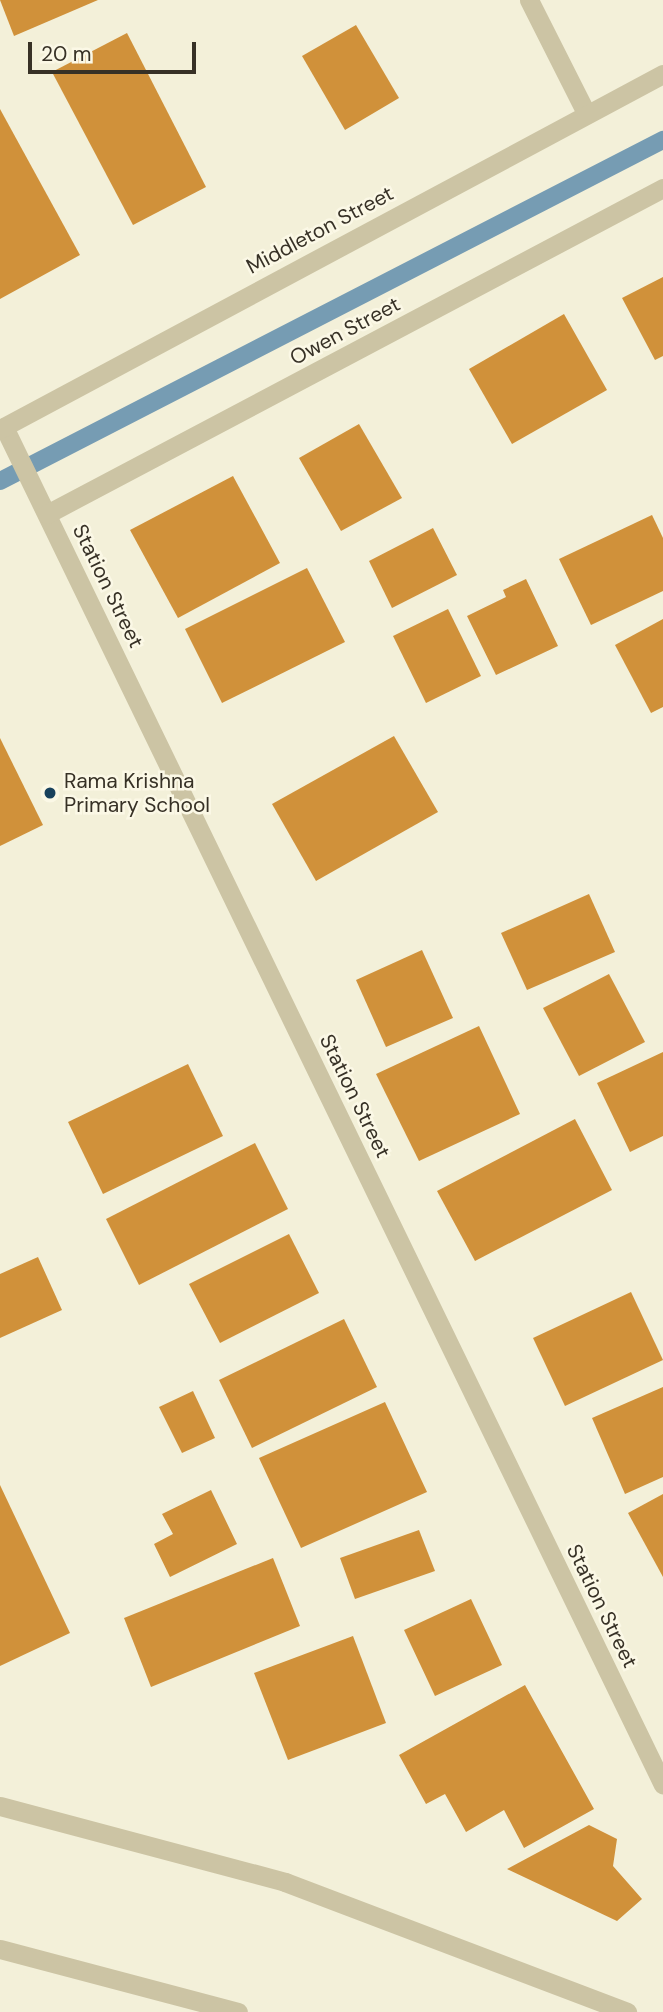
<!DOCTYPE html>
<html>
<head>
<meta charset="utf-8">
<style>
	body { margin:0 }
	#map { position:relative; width:663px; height:2012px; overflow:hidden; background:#f3f0d9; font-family:"DM Sans",sans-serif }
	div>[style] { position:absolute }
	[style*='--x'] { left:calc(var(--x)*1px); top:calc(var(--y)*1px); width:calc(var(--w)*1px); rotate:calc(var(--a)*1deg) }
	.stream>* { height:18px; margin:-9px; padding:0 9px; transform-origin:9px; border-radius:9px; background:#769cb3 }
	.building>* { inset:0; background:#d0913a }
	.minor>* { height:19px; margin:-9.5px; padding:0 9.5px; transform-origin:9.5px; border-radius:9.5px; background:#ccc4a4 }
	.tertiary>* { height:19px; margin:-9.5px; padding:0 9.5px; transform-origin:9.5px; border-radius:9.5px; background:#ccc4a4 }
	.dots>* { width:19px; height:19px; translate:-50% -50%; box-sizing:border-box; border:4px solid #fbf8e6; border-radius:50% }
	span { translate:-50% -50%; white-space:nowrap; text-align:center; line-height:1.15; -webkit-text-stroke:5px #fbf8e6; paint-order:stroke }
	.street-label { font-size:21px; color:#373126 }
	.poi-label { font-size:21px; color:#373126 }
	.left { translate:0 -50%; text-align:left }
	.scale { position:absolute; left:28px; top:42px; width:168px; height:32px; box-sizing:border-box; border:4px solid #373126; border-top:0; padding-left:9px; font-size:21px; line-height:24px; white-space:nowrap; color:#373126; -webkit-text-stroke:5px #fbf8e6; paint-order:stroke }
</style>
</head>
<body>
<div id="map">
	<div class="stream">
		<i style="--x:0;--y:481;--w:746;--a:-27.22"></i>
	</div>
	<div class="building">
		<i style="clip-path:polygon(0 0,98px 0,14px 36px)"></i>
		<i style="clip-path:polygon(356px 25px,399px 98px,345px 130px,302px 56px)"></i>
		<i style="clip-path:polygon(127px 33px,206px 187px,133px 225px,52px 72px)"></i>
		<i style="clip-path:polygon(0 109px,80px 255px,0 299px)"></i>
		<i style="clip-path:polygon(663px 277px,663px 356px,655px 360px,622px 298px)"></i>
		<i style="clip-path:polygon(564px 314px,607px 390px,512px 444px,469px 369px)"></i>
		<i style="clip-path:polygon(359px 424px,402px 498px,341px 531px,299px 458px)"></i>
		<i style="clip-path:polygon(233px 476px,280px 563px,178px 618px,130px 530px)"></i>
		<i style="clip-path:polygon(652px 515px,663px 538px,663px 591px,591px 625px,559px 559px)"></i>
		<i style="clip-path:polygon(433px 528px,457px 575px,392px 608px,369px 561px)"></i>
		<i style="clip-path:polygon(307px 568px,345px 642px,222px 703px,185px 629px)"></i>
		<i style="clip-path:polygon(526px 579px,558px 646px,496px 675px,467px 616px,506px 597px,503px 590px)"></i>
		<i style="clip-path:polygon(448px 609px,481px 676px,426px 703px,393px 636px)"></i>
		<i style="clip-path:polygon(663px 619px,663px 707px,651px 713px,615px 645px)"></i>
		<i style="clip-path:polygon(394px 736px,438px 812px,316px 881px,272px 804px)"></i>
		<i style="clip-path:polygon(0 738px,43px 825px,0 846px)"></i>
		<i style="clip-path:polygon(589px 894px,615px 952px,527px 990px,501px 933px)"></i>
		<i style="clip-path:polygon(422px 950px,453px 1018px,386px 1047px,356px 980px)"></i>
		<i style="clip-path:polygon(609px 974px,645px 1042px,579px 1076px,543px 1008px)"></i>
		<i style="clip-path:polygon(479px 1026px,520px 1114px,419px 1161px,376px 1074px)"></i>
		<i style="clip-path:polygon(663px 1052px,663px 1136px,630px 1152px,597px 1083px)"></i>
		<i style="clip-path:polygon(188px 1064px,223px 1136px,103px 1194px,68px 1122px)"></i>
		<i style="clip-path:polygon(575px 1119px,612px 1190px,475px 1261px,437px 1191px)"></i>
		<i style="clip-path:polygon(255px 1143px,288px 1209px,139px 1285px,106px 1219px)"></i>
		<i style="clip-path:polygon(289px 1234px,319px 1293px,220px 1343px,189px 1284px)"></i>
		<i style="clip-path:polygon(38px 1257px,62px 1310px,0 1338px,0 1274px)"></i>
		<i style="clip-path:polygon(631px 1292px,663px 1360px,565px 1406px,533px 1338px)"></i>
		<i style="clip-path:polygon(344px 1319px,377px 1387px,252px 1448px,219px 1380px)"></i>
		<i style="clip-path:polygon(663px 1387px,663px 1477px,625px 1494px,592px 1418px)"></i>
		<i style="clip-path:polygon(193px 1391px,215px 1438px,182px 1453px,159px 1407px)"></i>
		<i style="clip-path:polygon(385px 1402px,427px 1492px,301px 1548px,259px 1458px)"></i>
		<i style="clip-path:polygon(0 1485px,70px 1633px,0 1666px)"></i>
		<i style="clip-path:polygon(211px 1490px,237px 1544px,170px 1577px,154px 1544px,173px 1534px,162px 1514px)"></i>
		<i style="clip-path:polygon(663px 1494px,663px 1577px,628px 1513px)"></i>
		<i style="clip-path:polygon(419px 1530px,435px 1571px,355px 1599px,340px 1558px)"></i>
		<i style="clip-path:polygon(273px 1558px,300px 1626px,151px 1687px,124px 1618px)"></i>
		<i style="clip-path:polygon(471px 1599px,502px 1665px,435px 1696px,404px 1630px)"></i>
		<i style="clip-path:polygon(353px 1636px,386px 1723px,288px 1760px,254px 1673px)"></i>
		<i style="clip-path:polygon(525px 1685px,594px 1809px,524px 1848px,504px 1810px,466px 1832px,445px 1794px,426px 1804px,399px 1755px)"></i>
		<i style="clip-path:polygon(589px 1825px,617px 1839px,613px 1866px,642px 1899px,617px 1921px,507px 1869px)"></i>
	</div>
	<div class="minor">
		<i style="--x:529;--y:0;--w:127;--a:63.2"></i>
		<i style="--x:4;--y:427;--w:1509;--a:64.11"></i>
		<i style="--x:47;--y:514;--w:697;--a:-27.89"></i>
		<i style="--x:0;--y:1806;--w:295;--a:14.9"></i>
		<i style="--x:285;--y:1882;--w:366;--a:20.8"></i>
		<i style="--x:0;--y:1949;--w:246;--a:14.8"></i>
	</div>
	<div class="tertiary">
		<i style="--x:0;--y:429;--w:752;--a:-28.17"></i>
	</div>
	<div class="dots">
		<i style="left:50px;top:793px;background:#18415c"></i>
	</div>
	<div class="street-label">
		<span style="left:320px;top:230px;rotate:-28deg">Middleton Street</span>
		<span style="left:345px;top:331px;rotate:-28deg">Owen Street</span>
		<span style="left:108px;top:586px;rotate:64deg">Station Street</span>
		<span style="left:355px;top:1096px;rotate:64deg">Station Street</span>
		<span style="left:602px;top:1606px;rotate:64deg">Station Street</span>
	</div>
	<div class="poi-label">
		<span class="left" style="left:64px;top:793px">Rama Krishna<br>Primary School</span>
	</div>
	<div class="scale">20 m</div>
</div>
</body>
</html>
